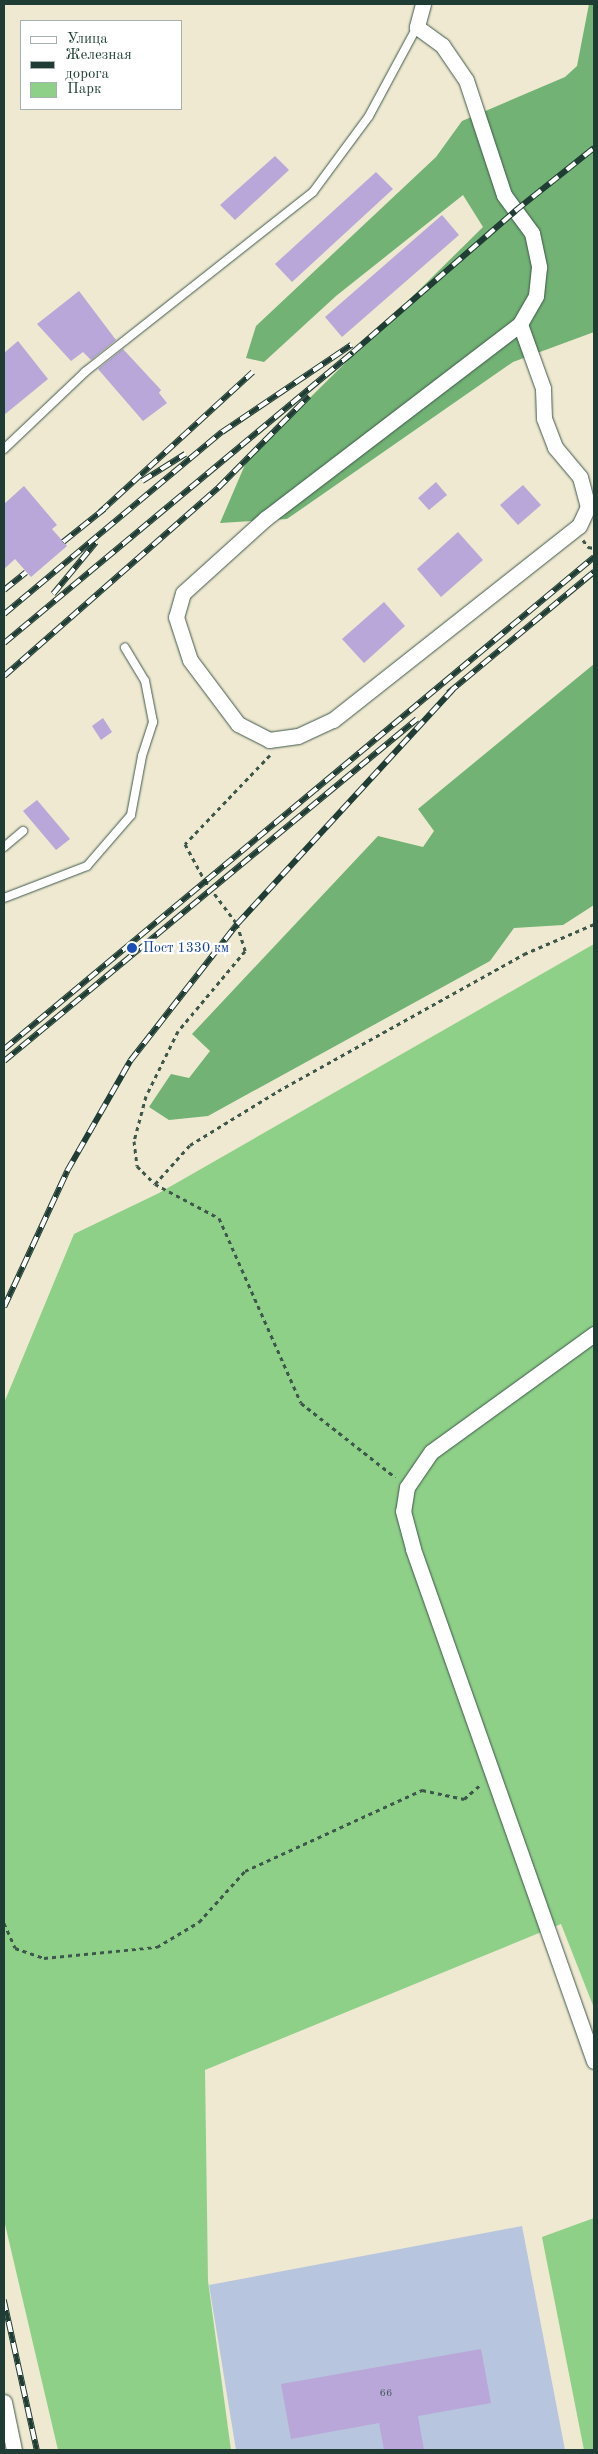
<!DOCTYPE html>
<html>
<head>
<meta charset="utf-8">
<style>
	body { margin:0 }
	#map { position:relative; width:598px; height:2454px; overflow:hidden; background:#eee9d0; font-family:"Old Standard TT",serif }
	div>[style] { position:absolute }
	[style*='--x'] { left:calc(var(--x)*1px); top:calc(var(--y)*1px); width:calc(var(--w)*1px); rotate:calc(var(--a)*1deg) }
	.industrial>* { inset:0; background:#b8c5de }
	.green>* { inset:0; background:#8ed088 }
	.forest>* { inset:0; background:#72b274 }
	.building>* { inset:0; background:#b8a7d8 }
	.path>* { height:3px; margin-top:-1.5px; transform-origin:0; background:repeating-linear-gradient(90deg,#3e574b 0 4px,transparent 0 8px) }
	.roads { filter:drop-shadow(0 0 1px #3e574b) drop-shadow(0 0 1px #3e574b) }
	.lane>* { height:8px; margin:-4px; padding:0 4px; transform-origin:4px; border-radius:4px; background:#fff }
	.street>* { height:15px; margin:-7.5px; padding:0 7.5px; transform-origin:7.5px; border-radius:7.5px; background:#fff }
	.rail>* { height:5.5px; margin-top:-2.75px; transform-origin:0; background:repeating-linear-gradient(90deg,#fff 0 11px,#1f3d34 0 22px); box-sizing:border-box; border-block:1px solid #1f3d34 }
	.dots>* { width:14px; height:14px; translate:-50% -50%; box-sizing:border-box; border:2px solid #fff; border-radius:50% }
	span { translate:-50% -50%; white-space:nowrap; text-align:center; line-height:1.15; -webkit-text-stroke:4.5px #fff; paint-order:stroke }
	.number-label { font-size:11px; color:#45585d }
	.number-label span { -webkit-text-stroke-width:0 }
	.transit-label { font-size:14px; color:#164399 }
	.left { translate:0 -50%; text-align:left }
	.frame { position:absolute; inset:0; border:5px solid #1f3d34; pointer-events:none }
	.legend { position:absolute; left:20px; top:20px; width:162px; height:90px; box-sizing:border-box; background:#fff; border:1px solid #a5b1ae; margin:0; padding:6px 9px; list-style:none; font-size:15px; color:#1f3d34 }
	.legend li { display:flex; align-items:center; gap:10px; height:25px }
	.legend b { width:25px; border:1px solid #a5b1ae }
</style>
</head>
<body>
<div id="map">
	<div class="industrial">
		<i style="clip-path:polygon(522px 2226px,565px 2450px,236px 2450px,209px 2285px)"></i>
	</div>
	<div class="green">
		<i style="clip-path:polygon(594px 944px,594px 2008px,561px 1924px,205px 2070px,208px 2281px,231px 2450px,58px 2450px,4px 2220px,4px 1403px,74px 1234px,159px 1193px)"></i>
		<i style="clip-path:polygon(594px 2218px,594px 2450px,584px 2450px,542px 2237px)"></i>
	</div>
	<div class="forest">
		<i style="clip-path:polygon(589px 4px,594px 4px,594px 332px,513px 362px,287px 519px,220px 523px,247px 460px,483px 227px,463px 195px,336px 296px,264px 362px,246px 358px,256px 326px,436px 157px,462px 121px,565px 77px,577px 66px)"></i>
		<i style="clip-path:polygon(594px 664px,594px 905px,563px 925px,514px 928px,490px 961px,208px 1116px,169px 1120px,149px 1107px,171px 1074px,189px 1078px,210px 1051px,192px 1034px,378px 836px,423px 847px,434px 831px,418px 809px)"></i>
	</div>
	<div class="building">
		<i style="clip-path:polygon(275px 156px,289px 170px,235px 220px,220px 205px)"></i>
		<i style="clip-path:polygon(376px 172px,393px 189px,292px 282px,275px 264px)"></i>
		<i style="clip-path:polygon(442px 215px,459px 235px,342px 337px,325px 317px)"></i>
		<i style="clip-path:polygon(79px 291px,116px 340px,91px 360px,83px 352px,71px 361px,37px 324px)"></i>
		<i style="clip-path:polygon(18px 341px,48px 379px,4px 415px,4px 353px)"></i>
		<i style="clip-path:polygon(123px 349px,161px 390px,159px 393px,167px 403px,143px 421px,98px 369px)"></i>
		<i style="clip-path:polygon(436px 482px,447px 495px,429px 510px,418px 498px)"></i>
		<i style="clip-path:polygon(523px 485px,541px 505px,518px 525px,500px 505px)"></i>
		<i style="clip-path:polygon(24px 486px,57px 525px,52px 529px,67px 546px,31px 577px,15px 559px,4px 569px,4px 504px)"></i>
		<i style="clip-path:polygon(458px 532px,483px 560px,441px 597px,417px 569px)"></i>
		<i style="clip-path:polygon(384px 602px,405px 626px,364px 663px,342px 639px)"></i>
		<i style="clip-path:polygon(103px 718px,112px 732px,101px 740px,92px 726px)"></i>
		<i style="clip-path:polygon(37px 800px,70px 839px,56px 850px,23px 811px)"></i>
		<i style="clip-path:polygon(481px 2349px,491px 2403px,418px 2416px,424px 2450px,384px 2450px,379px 2423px,291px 2439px,281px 2384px)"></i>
	</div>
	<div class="path">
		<i style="--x:583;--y:540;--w:9;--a:54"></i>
		<i style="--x:588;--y:547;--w:6;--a:9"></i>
		<i style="--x:270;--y:755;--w:123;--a:133.7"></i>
		<i style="--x:185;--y:844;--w:42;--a:61.6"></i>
		<i style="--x:205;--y:881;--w:54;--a:53.3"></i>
		<i style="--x:237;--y:924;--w:28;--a:73"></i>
		<i style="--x:245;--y:951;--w:104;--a:129.9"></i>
		<i style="--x:178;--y:1031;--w:72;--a:116.2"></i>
		<i style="--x:146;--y:1096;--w:47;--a:104.9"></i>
		<i style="--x:134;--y:1141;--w:25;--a:83"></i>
		<i style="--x:137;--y:1166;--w:25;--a:45"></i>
		<i style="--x:155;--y:1184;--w:72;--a:28"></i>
		<i style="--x:219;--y:1218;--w:202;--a:66.1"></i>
		<i style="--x:301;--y:1403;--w:120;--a:38.2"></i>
		<i style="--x:155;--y:1184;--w:52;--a:-48.1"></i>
		<i style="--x:190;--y:1145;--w:103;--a:-31.5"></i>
		<i style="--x:278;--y:1091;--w:282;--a:-29.1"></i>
		<i style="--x:524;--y:954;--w:76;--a:-23.2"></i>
		<i style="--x:4;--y:1923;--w:27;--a:66"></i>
		<i style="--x:15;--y:1948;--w:31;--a:19"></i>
		<i style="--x:44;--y:1958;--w:114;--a:-5.6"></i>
		<i style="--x:157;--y:1947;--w:49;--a:-30.8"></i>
		<i style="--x:199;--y:1922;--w:69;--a:-48"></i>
		<i style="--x:245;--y:1871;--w:195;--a:-24.6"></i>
		<i style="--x:422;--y:1790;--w:43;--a:12.1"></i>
		<i style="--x:464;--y:1799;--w:23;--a:-41"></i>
	</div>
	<div class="roads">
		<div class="lane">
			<i style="--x:4;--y:449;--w:112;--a:-43.5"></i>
			<i style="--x:85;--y:372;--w:290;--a:-38.3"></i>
			<i style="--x:313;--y:192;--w:94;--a:-53.6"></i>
			<i style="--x:369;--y:116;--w:101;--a:-61.7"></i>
			<i style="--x:4;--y:847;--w:25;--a:-40"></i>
			<i style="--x:4;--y:898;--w:89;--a:-21.1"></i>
			<i style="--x:87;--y:866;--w:67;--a:-49.2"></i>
			<i style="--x:131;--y:815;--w:60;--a:-79.4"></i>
			<i style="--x:142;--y:756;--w:36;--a:-72"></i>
			<i style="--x:153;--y:722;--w:42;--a:-101"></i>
			<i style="--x:145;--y:681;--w:39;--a:-121"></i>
		</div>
		<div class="street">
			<i style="--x:423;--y:4;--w:24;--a:105"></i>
			<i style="--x:417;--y:27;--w:31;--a:36"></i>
			<i style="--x:442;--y:45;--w:42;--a:55.6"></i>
			<i style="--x:466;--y:80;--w:121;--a:71.7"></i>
			<i style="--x:504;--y:195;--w:47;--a:53.6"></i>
			<i style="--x:532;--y:233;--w:35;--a:78"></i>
			<i style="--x:539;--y:267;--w:29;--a:96"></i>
			<i style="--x:536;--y:296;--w:32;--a:120"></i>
			<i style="--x:520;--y:324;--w:320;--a:142.6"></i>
			<i style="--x:266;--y:518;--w:112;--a:137.9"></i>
			<i style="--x:183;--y:593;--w:25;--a:106"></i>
			<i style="--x:176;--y:617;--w:45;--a:72"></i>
			<i style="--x:190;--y:660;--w:80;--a:53.1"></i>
			<i style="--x:238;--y:724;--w:35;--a:27"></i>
			<i style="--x:269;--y:740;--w:29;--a:-8"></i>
			<i style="--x:298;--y:736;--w:38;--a:-25"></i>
			<i style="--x:333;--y:720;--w:313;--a:-38.3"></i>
			<i style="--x:579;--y:526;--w:21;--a:-65"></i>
			<i style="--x:588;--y:507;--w:31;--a:-105"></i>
			<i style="--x:580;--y:477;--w:39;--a:-130"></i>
			<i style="--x:555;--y:447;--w:31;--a:-111"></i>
			<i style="--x:544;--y:418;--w:30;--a:-92"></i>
			<i style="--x:543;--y:388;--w:68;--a:-109.8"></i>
			<i style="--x:594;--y:1334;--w:201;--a:144.1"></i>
			<i style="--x:431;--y:1452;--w:42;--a:124.4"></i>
			<i style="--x:407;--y:1487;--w:24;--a:99"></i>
			<i style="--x:403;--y:1511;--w:39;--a:75"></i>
			<i style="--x:413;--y:1549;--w:543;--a:70.53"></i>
			<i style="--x:4;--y:2402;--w:49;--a:78.2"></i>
		</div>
	</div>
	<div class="rail">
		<i style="--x:142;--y:481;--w:51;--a:-32.1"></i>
		<i style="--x:100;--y:512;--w:207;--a:-42.5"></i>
		<i style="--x:63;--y:542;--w:53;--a:-38.8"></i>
		<i style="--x:4;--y:590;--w:28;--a:-39"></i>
		<i style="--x:53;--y:594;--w:67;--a:-50.4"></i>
		<i style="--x:4;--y:614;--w:284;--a:-39.9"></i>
		<i style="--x:222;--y:432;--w:156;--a:-34"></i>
		<i style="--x:4;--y:643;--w:454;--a:-39.8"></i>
		<i style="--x:353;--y:352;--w:215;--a:-41"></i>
		<i style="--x:515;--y:211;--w:101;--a:-38.6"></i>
		<i style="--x:4;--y:676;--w:285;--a:-41.3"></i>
		<i style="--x:218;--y:488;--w:129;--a:-45.3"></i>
		<i style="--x:448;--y:693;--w:190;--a:-39.7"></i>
		<i style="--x:4;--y:1049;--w:768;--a:-39.82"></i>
		<i style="--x:4;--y:1061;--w:536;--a:-39.63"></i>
		<i style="--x:4;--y:1307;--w:150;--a:-65.1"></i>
		<i style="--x:67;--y:1171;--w:127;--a:-60.2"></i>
		<i style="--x:130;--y:1061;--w:174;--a:-52"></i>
		<i style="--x:237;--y:924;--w:319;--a:-47.4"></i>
		<i style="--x:4;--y:2300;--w:154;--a:77.6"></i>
	</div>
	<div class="dots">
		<i style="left:132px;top:948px;background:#1a4fb4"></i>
	</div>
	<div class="number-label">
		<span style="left:386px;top:2394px">66</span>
	</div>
	<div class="transit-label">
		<span class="left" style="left:143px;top:948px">Пост 1330 км</span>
	</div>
	<div class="frame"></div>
	<ul class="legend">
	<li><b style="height:6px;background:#fff"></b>Улица</li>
	<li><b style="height:6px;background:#1f3d34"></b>Железная дорога</li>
	<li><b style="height:14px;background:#8ed088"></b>Парк</li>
	</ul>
</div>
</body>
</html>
